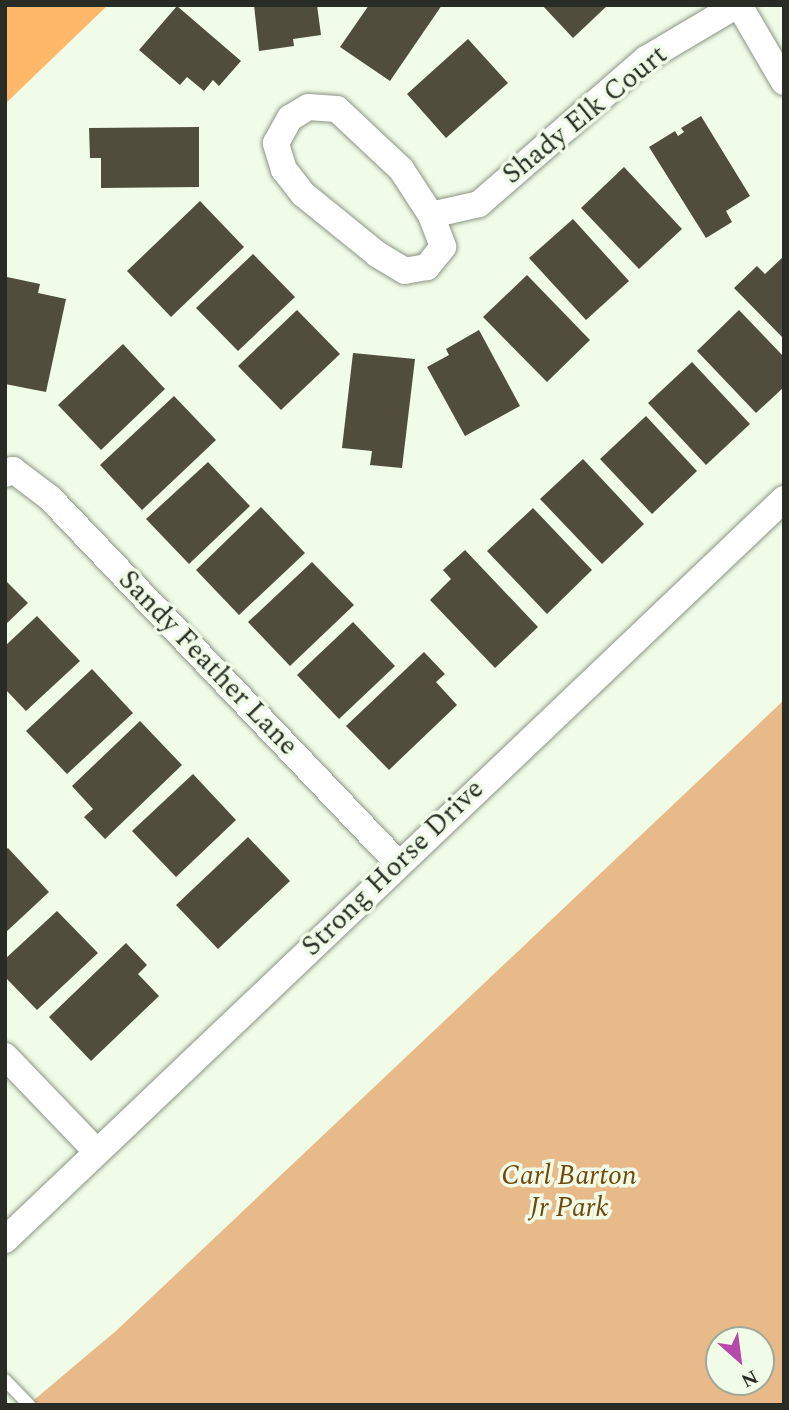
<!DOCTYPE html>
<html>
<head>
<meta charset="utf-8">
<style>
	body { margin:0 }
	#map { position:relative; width:789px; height:1410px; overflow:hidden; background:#f0fbe8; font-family:Spectral,serif }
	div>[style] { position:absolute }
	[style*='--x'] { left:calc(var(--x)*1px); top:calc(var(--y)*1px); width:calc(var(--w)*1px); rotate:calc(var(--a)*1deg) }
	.green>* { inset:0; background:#e9ba89 }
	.forest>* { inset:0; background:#ffb86a }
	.building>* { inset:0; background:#504d3c }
	.roads { filter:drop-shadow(0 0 2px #8c9584) drop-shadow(0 0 2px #8c9584) }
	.lane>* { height:12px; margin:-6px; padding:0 6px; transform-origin:6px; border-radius:6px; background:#fff }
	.street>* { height:26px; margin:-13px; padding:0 13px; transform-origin:13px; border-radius:13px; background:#fff }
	span { translate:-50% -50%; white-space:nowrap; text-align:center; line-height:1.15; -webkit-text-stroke:7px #f0fbe8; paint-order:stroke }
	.street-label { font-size:28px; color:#282c25 }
	.park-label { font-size:28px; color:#754809; font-style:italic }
	.frame { position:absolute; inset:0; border:7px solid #282c25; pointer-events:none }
	.north { position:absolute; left:705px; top:1326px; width:70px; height:70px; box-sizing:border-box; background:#f0fbe8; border:2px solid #a0a89a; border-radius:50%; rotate:152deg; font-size:19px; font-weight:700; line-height:28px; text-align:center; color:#282c25 }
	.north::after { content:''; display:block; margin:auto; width:24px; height:32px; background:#b64aaa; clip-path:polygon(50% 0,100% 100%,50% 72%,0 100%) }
</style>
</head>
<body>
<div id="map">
	<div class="green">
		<i style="clip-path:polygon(evenodd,784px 700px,784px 1405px,28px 1405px,117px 1330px,784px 700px,719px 1340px,761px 1340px,761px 1382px,719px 1382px,719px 1340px)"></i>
	</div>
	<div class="forest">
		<i style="clip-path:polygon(5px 5px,108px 5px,5px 104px)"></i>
	</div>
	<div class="building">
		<i style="clip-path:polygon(254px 5px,317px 5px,321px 35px,293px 39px,294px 46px,259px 51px)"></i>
		<i style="clip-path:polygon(369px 5px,442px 5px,390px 81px,340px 47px)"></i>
		<i style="clip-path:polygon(542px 5px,608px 5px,573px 38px)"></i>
		<i style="clip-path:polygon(177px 6px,241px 61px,219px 86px,213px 80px,204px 91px,187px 77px,180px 85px,139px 50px)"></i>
		<i style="clip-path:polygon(468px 39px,508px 83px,446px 138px,407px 94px)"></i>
		<i style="clip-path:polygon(701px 116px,750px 196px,726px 211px,732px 222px,706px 238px,649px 147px,675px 131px,678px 136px,684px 132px,681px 128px)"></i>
		<i style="clip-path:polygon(199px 127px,199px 187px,101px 188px,101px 158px,90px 158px,89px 128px)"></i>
		<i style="clip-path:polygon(624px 167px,682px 229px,639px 269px,581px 208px)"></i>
		<i style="clip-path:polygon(200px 201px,244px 247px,171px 317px,127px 271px)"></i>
		<i style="clip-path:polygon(573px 219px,629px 281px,586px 320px,529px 258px)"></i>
		<i style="clip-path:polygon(253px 254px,295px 297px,238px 351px,196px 308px)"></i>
		<i style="clip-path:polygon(784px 256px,784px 339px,734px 288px,757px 266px,765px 274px)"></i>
		<i style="clip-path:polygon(527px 275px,590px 340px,547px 382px,483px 317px)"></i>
		<i style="clip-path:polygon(7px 277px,40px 284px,38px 293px,66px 299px,46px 392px,5px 384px)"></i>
		<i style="clip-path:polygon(297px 310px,340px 354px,281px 410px,238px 366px)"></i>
		<i style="clip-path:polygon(739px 310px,784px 357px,784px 387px,756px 413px,697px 351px)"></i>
		<i style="clip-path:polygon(479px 330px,520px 406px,465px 436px,427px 367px,449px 355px,446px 349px)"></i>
		<i style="clip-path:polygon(123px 344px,165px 389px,101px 450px,58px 405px)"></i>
		<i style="clip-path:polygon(353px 353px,415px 359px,402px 468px,370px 465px,372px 451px,342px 448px)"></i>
		<i style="clip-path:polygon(692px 362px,750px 424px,706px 465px,648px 403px)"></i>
		<i style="clip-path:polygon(174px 396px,216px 440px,142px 510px,100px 465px)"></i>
		<i style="clip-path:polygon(646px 416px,697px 471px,652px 514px,600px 459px)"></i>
		<i style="clip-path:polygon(583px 459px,644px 524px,602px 564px,540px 499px)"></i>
		<i style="clip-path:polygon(208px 462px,250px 506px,189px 564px,146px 519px)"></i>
		<i style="clip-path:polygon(261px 507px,305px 553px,239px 615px,196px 570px)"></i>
		<i style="clip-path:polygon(533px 508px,592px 570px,547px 614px,487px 551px)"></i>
		<i style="clip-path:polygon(465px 550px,538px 627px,495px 668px,430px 600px,451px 579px,443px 570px)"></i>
		<i style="clip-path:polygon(312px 562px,354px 605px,290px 666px,248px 622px)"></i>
		<i style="clip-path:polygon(5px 580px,28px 603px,5px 625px)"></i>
		<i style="clip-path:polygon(37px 616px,80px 661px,26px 711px,5px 689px,5px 646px)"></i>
		<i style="clip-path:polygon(353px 622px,395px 666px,339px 719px,297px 675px)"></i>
		<i style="clip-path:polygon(424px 652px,445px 674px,436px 682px,457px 705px,389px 770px,346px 726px)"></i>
		<i style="clip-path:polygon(92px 669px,133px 713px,67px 774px,26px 731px)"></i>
		<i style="clip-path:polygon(140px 721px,182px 765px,105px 839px,84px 817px,93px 809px,72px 786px)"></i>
		<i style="clip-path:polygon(193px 774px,236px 820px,176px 877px,132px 831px)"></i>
		<i style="clip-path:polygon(248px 837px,290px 881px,218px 949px,176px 905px)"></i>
		<i style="clip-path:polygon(8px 848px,49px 892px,5px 933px,5px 850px)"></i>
		<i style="clip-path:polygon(57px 911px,98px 953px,37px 1010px,5px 977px,5px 959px)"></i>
		<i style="clip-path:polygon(126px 943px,147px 965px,138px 974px,159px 996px,91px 1061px,49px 1017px)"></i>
	</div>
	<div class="roads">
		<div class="lane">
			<i style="--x:5;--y:1380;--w:35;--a:46"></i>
		</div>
		<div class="street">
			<i style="--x:739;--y:5;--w:89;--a:59.7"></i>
			<i style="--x:308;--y:107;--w:29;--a:4"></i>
			<i style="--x:337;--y:109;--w:88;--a:43.2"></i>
			<i style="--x:401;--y:169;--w:55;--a:56.9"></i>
			<i style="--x:431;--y:215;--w:34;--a:69"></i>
			<i style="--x:443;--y:247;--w:26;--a:129"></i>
			<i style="--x:427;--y:267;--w:22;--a:170"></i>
			<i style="--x:405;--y:271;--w:33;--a:-149"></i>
			<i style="--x:377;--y:254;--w:95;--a:-141"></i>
			<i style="--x:303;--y:194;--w:31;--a:-128"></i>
			<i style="--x:284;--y:170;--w:28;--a:-107"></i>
			<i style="--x:276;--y:143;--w:29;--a:-61"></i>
			<i style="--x:290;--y:118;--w:21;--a:-31"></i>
			<i style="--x:431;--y:215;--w:49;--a:-12.9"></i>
			<i style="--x:479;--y:204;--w:221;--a:-41"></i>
			<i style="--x:646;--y:59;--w:106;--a:-30.7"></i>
			<i style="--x:5;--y:474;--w:9;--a:-27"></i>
			<i style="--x:13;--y:470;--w:46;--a:37.1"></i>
			<i style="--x:50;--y:498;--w:504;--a:46.37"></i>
			<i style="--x:5;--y:1056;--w:133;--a:46.2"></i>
			<i style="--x:5;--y:1240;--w:1075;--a:-43.57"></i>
		</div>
	</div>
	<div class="street-label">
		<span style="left:585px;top:115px;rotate:-39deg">Shady Elk Court</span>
		<span style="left:208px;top:663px;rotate:46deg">Sandy Feather Lane</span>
		<span style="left:393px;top:868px;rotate:-44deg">Strong Horse Drive</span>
	</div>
	<div class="park-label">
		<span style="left:569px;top:1192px">Carl Barton<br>Jr Park</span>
	</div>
	<div class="frame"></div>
	<div class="north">N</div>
</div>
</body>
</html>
